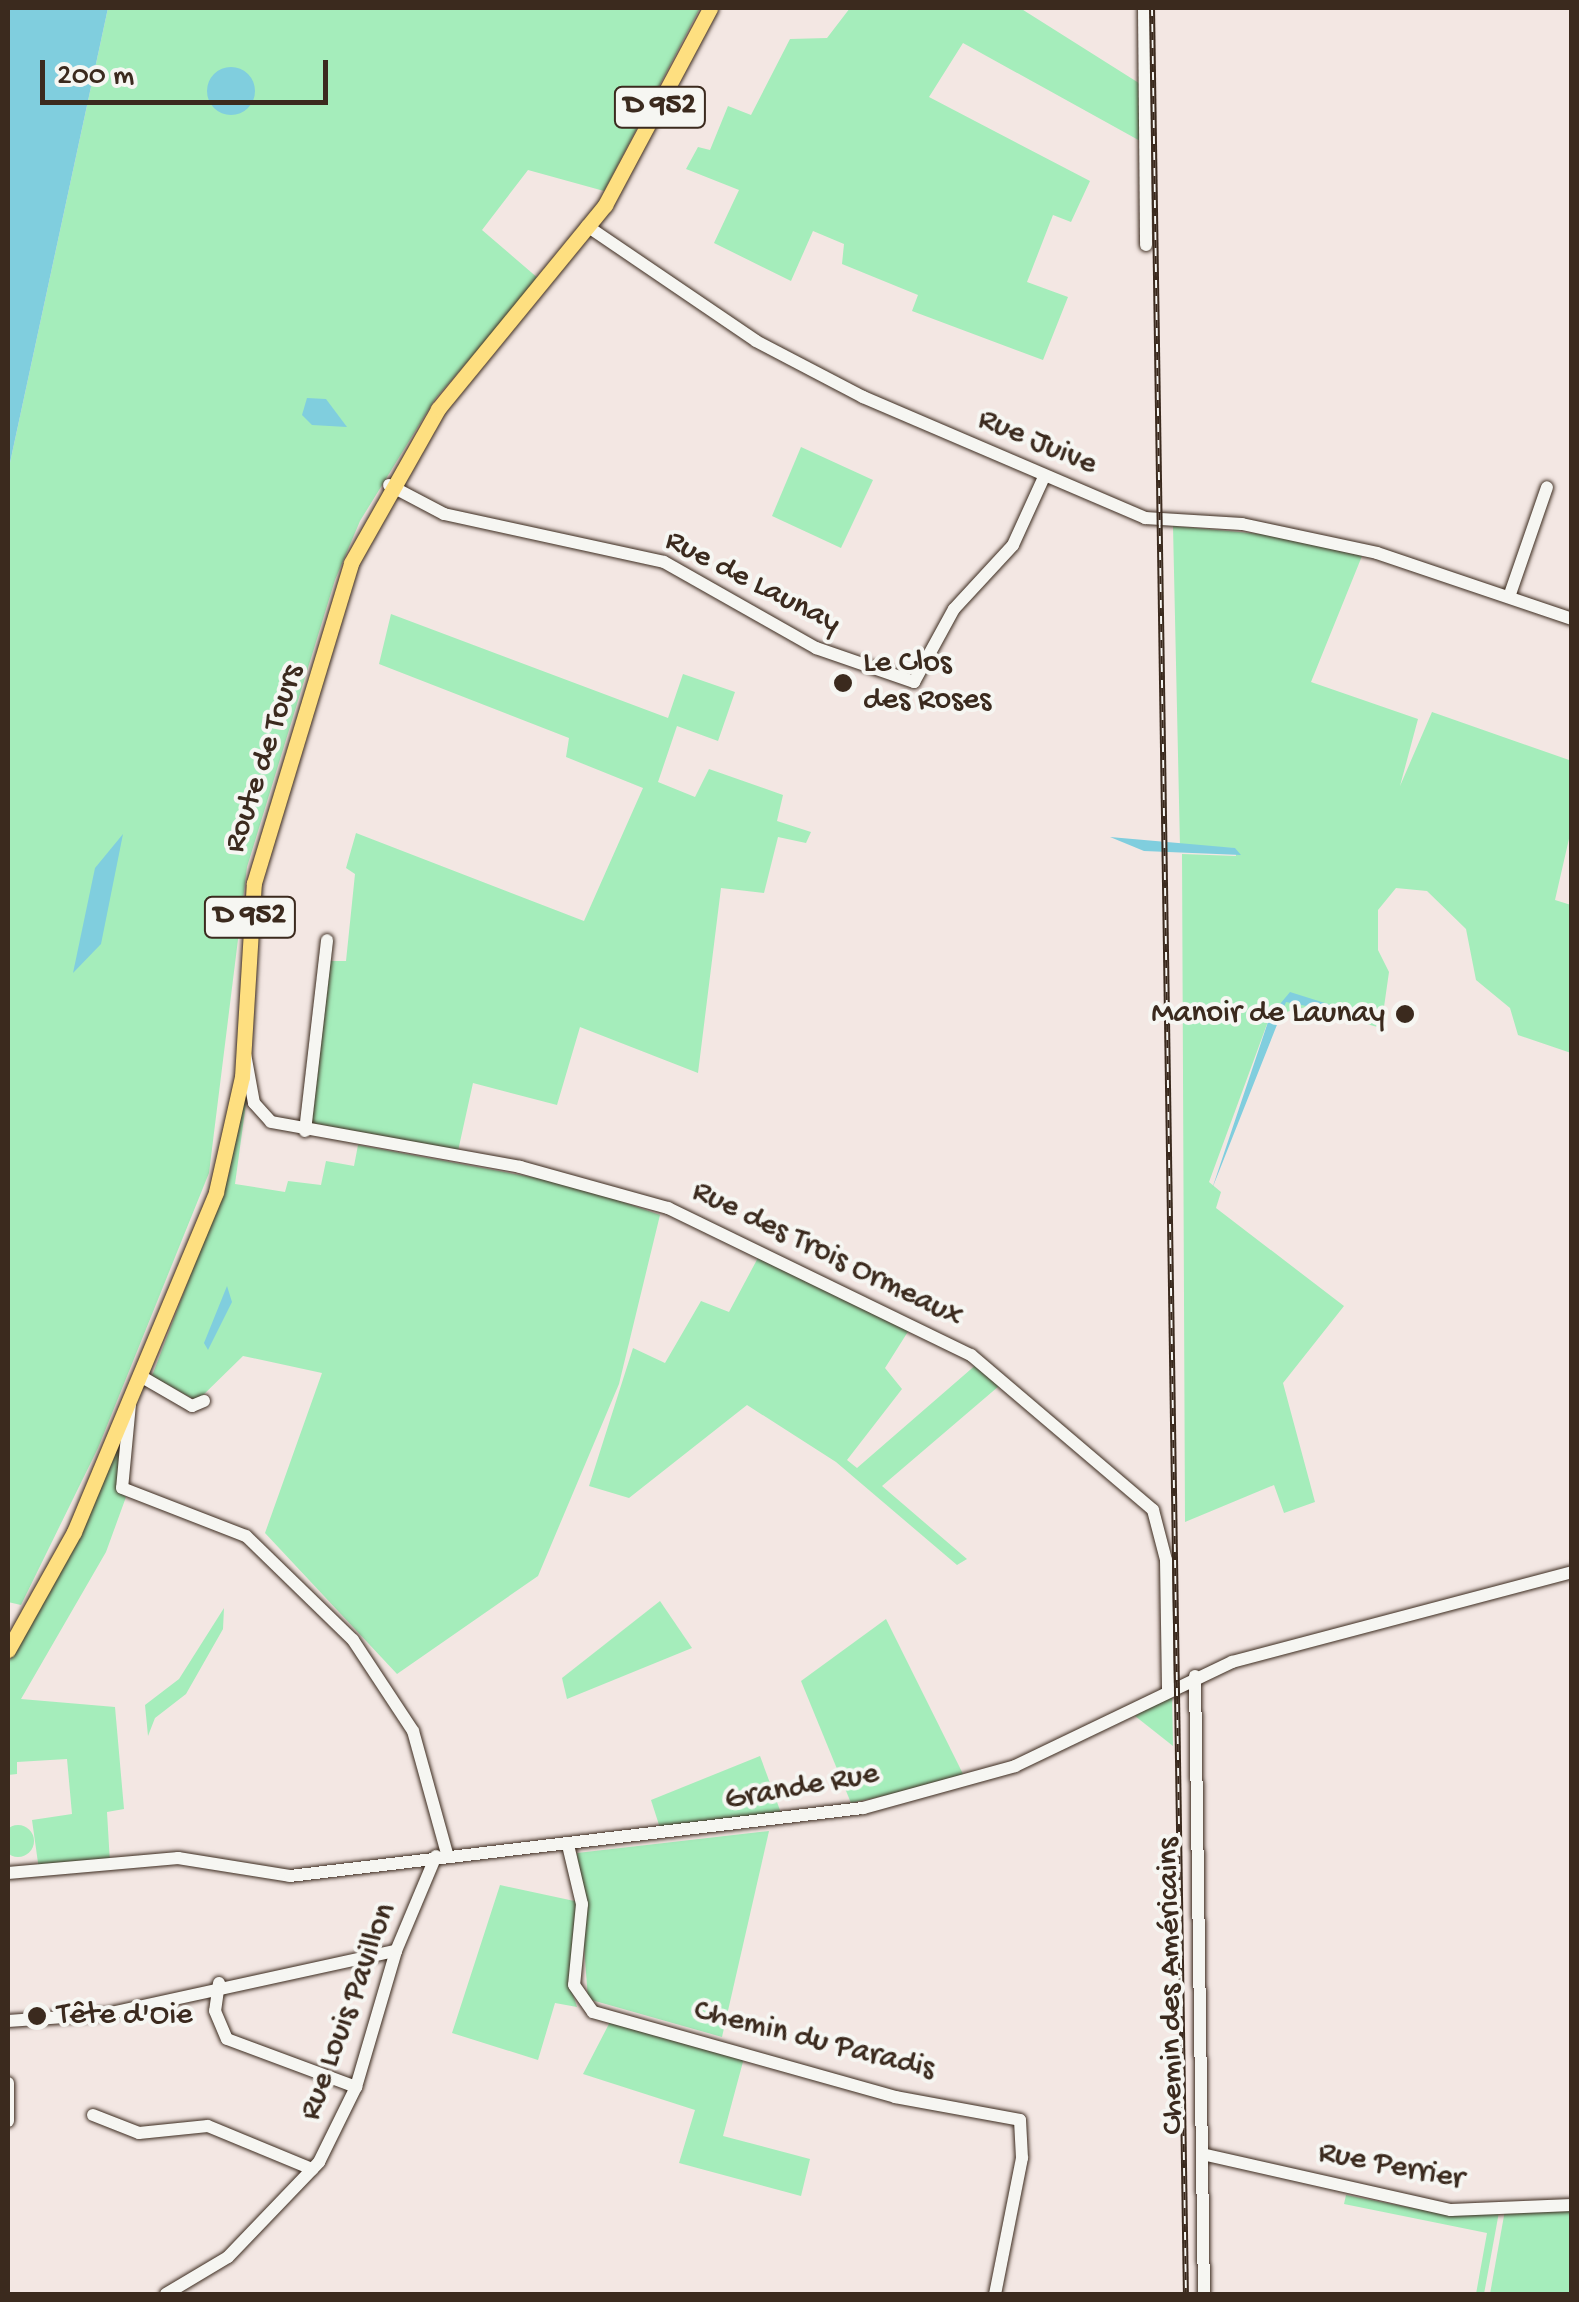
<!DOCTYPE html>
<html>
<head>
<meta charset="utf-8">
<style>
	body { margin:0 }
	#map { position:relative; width:1579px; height:2302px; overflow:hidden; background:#f3e7e3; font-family:"Gochi Hand",sans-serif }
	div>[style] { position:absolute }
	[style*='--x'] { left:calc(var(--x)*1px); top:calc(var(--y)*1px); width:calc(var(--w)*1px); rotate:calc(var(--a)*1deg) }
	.green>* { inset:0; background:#a5edbb }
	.round { border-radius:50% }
	.water>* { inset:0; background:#80cede }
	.roads { filter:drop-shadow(0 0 2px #3b2a1e) drop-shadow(0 0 2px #3b2a1e) }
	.minor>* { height:12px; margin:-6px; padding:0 6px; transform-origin:6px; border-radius:6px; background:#f6f6f2 }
	.major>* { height:15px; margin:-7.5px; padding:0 7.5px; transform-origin:7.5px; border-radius:7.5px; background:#fedf80 }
	.rail>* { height:6px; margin-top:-3px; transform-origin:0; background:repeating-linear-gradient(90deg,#f6f6f2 0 8px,#3b2a1e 0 16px); box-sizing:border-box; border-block:2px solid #3b2a1e }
	.dots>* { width:28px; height:28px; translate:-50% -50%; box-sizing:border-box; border:5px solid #f6f6f2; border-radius:50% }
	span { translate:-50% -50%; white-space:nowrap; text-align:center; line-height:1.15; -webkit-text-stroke:8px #f6f6f2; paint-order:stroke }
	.shield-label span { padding:2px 8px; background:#f6f6f2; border:2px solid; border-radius:8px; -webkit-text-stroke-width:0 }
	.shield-label { font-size:30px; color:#3b2a1e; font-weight:700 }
	.street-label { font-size:32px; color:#3b2a1e }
	.poi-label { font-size:32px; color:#3b2a1e }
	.left { translate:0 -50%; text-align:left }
	.right { translate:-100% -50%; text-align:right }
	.frame { position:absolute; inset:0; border:10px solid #3b2a1e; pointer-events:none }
	.scale { position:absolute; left:40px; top:60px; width:288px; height:45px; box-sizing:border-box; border:5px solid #3b2a1e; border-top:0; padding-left:12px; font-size:30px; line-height:35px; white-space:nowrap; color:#3b2a1e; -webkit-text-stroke:8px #f6f6f2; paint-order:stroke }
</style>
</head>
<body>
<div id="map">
	<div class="green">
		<i style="clip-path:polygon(108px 8px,700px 8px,604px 191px,528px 170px,482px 230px,539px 279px,435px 399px,360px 521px,335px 580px,247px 867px,209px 1173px,98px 1448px,21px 1605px,8px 1602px,8px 472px)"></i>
		<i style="clip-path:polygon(850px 8px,1020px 8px,1142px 85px,1142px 142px,963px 43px,929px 97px,1090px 181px,1071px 222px,1053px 215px,1027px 282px,1068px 297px,1043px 360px,912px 311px,918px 295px,842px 264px,844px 244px,813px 231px,791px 281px,714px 243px,739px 190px,686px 169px,698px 147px,710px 150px,728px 106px,751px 115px,790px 39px,827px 38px)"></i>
		<i style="clip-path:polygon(801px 447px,873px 480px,841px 548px,772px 516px)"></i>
		<i style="clip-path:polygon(1173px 526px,1272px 535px,1362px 556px,1311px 682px,1418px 719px,1400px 786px,1432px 712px,1572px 761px,1571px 830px,1555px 900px,1571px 905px,1571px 1053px,1518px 1035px,1510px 1008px,1476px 980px,1466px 929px,1427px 891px,1396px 888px,1378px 910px,1378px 950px,1389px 972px,1381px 1028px,1306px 1007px,1270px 1016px,1209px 1182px,1221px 1192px,1216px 1208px,1344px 1306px,1283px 1383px,1315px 1502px,1284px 1513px,1274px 1485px,1185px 1522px,1182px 854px,1236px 856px,1235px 848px,1180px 847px)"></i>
		<i style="clip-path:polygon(391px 614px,668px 718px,683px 674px,735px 692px,718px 741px,677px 726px,658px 782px,695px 797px,709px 769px,783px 795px,777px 821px,811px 832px,806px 843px,778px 837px,764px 893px,721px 888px,698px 1073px,580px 1027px,557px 1105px,473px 1083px,458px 1151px,312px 1123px,330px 961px,346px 961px,355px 874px,346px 868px,356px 833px,584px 921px,643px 788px,566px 757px,569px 738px,379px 664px)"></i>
		<i style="clip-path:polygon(250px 1074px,235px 1184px,285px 1192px,288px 1181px,321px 1185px,326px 1161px,354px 1166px,358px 1145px,575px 1185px,660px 1215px,619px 1384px,538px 1576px,397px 1674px,265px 1533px,322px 1373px,243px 1356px,197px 1401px,152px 1376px,228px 1177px)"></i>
		<i style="clip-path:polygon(760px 1254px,909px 1330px,885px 1368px,902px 1389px,847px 1460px,857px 1468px,978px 1363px,999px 1386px,882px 1486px,967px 1559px,957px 1565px,836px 1462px,747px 1405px,629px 1498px,589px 1486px,633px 1348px,665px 1363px,701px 1301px,729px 1312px)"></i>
		<i style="clip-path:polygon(128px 1424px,118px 1491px,126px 1497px,106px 1552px,21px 1699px,115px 1707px,124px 1809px,107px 1812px,110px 1863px,39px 1870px,32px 1820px,72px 1814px,67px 1759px,17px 1762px,17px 1774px,8px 1775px,8px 1664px)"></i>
		<i style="clip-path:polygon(660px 1601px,692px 1648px,567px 1699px,562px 1678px)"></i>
		<i style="clip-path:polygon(224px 1608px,223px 1629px,186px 1694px,155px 1718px,148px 1736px,145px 1705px,179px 1679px)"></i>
		<i style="clip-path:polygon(886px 1619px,965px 1778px,851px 1803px,801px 1681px)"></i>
		<i style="clip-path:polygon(1172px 1693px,1173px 1746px,1135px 1716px)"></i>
		<i style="clip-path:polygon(760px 1756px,781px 1813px,660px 1828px,651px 1800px)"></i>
		<i class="round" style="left:2px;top:1825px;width:32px;height:32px"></i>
		<i style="clip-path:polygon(769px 1831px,722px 2037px,588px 1999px,577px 1853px)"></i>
		<i style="clip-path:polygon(500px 1885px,579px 1902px,570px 1985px,577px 2007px,555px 2003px,538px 2060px,452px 2033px)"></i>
		<i style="clip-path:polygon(611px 2020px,744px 2058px,723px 2136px,810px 2159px,801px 2196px,679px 2163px,695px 2110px,583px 2074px)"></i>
		<i style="clip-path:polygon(1346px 2195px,1443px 2214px,1499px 2212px,1484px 2294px,1476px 2294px,1487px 2233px,1344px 2204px)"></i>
		<i style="clip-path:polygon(1571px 2208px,1571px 2294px,1490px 2294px,1505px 2210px)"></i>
	</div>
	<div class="water">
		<i style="clip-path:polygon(8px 8px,108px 8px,8px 472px)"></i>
		<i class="round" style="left:207px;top:67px;width:48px;height:48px"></i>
		<i style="clip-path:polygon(307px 398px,326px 399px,347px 427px,312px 425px,302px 415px)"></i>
		<i style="clip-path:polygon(123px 834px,101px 944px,73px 973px,95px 868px)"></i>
		<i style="clip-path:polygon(1110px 837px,1235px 848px,1241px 855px,1144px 851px)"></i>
		<i style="clip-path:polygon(1290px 992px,1379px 1020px,1286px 1002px,1212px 1189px,1270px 1016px)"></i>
		<i style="clip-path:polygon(227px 1286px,232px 1302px,208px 1350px,204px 1343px)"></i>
	</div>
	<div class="roads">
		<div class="minor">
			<i style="--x:1144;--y:8;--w:237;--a:89.5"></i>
			<i style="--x:587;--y:226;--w:204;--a:34.2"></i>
			<i style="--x:756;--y:341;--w:121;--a:27.6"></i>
			<i style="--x:863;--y:397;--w:307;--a:23.2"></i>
			<i style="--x:1145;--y:518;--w:97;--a:3.5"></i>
			<i style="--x:1242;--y:524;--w:138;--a:12.1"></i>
			<i style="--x:1377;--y:553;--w:206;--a:18.7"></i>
			<i style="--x:389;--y:485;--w:62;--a:27.8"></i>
			<i style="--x:444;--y:514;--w:225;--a:12.3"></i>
			<i style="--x:664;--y:562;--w:175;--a:29.5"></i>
			<i style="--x:816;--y:648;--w:104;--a:19.1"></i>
			<i style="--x:914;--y:682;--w:83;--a:-61.3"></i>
			<i style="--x:954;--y:609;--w:87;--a:-47.3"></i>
			<i style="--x:1013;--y:545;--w:75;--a:-65.5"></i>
			<i style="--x:1509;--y:597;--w:116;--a:-70.9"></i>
			<i style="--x:244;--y:1048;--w:56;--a:79.7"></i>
			<i style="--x:254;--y:1103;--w:25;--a:48"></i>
			<i style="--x:271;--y:1122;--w:253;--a:10.2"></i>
			<i style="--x:520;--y:1167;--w:154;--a:15.5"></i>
			<i style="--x:668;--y:1208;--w:337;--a:25.9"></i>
			<i style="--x:971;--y:1355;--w:239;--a:40.4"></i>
			<i style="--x:1153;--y:1510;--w:52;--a:75.4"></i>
			<i style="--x:1166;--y:1560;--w:129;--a:89.1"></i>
			<i style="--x:305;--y:1131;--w:192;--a:-83.4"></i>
			<i style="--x:142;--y:1377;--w:58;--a:30.1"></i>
			<i style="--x:192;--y:1406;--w:13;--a:-23"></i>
			<i style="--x:130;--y:1404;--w:84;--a:95.4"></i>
			<i style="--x:122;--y:1488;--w:133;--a:21.2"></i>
			<i style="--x:246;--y:1536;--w:149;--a:44.2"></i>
			<i style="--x:353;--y:1640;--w:109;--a:56.6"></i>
			<i style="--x:413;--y:1731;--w:128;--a:74.5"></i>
			<i style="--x:1195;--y:1676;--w:618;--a:89.17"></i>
			<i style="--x:568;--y:1845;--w:61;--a:76.7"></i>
			<i style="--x:582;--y:1904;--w:81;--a:95.6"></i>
			<i style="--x:574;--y:1985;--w:33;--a:55"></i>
			<i style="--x:593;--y:2012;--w:314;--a:15.7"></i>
			<i style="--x:895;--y:2097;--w:127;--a:10.4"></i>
			<i style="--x:1020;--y:2120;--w:38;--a:87"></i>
			<i style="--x:1022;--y:2158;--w:139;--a:101.2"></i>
			<i style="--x:8;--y:1873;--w:171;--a:-5"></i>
			<i style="--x:178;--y:1858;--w:113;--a:9.1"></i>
			<i style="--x:290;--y:1876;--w:577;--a:-6.77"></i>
			<i style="--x:863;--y:1808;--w:158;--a:-15.4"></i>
			<i style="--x:1015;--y:1766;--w:241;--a:-25.6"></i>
			<i style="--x:1232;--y:1662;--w:352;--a:-14.8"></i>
			<i style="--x:219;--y:1983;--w:28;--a:98"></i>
			<i style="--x:215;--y:2011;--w:30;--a:67"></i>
			<i style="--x:227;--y:2039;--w:138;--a:20.4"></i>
			<i style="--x:8;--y:2021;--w:98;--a:-4.1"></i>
			<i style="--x:106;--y:2014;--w:297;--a:-12.3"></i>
			<i style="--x:8;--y:2083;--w:38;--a:90"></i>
			<i style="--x:93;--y:2115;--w:49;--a:21.4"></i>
			<i style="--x:139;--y:2133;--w:69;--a:-5.8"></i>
			<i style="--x:208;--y:2126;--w:113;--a:22.5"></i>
			<i style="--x:1202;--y:2154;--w:255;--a:12.7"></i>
			<i style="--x:1451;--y:2210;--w:121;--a:-2.4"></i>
			<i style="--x:166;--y:2294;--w:72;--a:-30.8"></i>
			<i style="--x:228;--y:2257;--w:132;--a:-46.2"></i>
			<i style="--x:319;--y:2162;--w:84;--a:-63.7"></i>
			<i style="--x:356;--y:2087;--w:142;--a:-73.6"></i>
			<i style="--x:396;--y:1951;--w:103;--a:-67.2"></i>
		</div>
		<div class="major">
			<i style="--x:8;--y:1650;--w:135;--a:-60.8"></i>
			<i style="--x:74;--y:1532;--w:368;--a:-67.3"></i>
			<i style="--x:216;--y:1192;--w:118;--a:-77.3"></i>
			<i style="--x:242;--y:1077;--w:194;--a:-86.5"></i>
			<i style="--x:254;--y:883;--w:334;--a:-73.1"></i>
			<i style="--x:351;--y:563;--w:177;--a:-60.5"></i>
			<i style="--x:438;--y:409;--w:264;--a:-50.7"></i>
			<i style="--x:605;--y:205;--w:223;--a:-61.9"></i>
		</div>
	</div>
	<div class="rail">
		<i style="--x:1152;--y:8;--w:2286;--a:89.15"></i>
	</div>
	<div class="dots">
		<i style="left:843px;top:683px;background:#3b2a1e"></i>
		<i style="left:1405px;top:1014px;background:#3b2a1e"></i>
		<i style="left:37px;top:2016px;background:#3b2a1e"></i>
	</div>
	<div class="shield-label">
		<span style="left:660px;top:107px">D 952</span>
		<span style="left:250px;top:917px">D 952</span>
	</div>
	<div class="street-label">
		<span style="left:1037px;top:443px;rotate:23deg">Rue Juive</span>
		<span style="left:752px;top:583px;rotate:27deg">Rue de Launay</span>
		<span style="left:265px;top:759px;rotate:-72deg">Route de Tours</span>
		<span style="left:827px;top:1255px;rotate:26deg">Rue des Trois Ormeaux</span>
		<span style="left:802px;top:1788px;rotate:-10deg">Grande Rue</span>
		<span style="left:1172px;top:1986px;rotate:-91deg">Chemin des Américains</span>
		<span style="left:349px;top:2012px;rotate:-70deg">Rue Louis Pavillon</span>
		<span style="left:814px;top:2041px;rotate:14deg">Chemin du Paradis</span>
		<span style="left:1391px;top:2167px;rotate:11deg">Rue Perrier</span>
	</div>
	<div class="poi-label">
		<span class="left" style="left:863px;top:683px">Le Clos<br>des Roses</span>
		<span class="right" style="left:1385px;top:1014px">Manoir de Launay</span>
		<span class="left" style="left:57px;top:2016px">Tête d'Oie</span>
	</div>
	<div class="frame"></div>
	<div class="scale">200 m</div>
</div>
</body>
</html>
